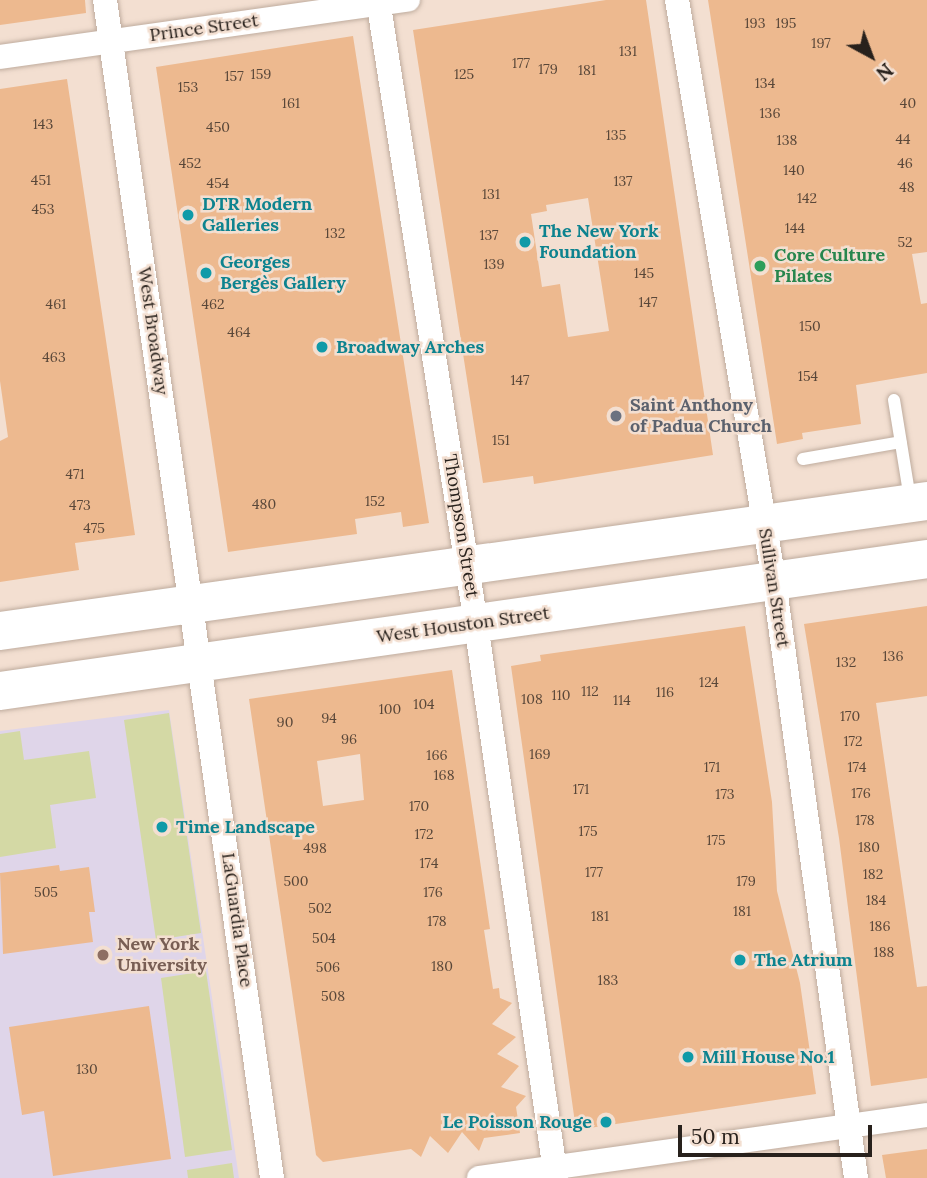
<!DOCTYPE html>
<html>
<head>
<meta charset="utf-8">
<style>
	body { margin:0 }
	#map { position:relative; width:927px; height:1178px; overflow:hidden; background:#f3dfd1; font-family:Lora,serif }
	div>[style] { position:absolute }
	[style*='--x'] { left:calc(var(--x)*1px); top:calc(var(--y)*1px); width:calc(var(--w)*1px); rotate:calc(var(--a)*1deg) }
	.education>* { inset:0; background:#dfd5e9 }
	.green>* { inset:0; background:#d4d9a5 }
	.building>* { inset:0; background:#edb98f }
	.roads { filter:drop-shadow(0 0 2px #bfac9e) drop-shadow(0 0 2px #bfac9e) }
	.service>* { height:12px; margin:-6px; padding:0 6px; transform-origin:6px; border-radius:6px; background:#fff }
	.minor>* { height:24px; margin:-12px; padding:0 12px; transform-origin:12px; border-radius:12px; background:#fff }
	.primary>* { height:38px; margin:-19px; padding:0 19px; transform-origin:19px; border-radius:19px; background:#fff }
	.dots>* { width:19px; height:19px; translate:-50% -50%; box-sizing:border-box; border:4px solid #f3dfd1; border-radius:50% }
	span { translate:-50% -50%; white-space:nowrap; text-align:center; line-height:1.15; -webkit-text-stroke:5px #f3dfd1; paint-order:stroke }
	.number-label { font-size:14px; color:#594739 }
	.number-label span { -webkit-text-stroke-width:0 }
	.street-label { font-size:18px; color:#28211c }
	.culture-label { font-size:18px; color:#0d838f; font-weight:700 }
	.left { translate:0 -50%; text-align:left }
	.right { translate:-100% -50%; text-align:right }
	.leisure-label { font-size:18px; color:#27864d; font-weight:700 }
	.worship-label { font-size:18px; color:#5b616d; font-weight:700 }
	.education-label { font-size:18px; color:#785e54; font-weight:700 }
	.north { position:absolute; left:836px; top:21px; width:70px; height:70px; -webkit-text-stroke:5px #f3dfd1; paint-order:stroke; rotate:139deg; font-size:19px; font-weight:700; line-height:28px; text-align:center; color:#28211c }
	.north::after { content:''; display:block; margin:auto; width:24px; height:32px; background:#28211c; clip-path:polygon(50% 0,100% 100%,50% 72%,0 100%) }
	.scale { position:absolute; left:678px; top:1125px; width:194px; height:32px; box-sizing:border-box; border:4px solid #28211c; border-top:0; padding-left:9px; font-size:21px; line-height:24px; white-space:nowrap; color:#28211c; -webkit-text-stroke:5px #f3dfd1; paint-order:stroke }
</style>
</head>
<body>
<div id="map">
	<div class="education">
		<i style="clip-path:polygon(169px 710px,239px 1178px,0 1178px,0 731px)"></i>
	</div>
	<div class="green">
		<i style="clip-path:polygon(169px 713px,201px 933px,156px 940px,124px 720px)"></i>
		<i style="clip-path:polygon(20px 731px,24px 760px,89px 751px,96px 798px,50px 805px,56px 848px,0 857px,0 734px)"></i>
		<i style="clip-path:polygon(206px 971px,232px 1150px,185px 1157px,161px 978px)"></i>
		<i style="clip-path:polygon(232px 1163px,234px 1178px,188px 1178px,187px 1170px)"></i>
	</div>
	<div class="building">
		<i style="clip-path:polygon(0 0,85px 0,86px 13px,0 25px)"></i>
		<i style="clip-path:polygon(evenodd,606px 0,646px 0,713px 455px,534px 484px,533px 476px,483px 483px,413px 30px,606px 0,588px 198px,609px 331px,568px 337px,560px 284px,542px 287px,531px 214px,547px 211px,546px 205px,588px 198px)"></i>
		<i style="clip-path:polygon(708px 0,927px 0,927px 252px,912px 254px,921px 304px,927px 303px,927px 373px,856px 385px,861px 424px,802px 433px,803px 439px,777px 444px)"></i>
		<i style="clip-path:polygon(353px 36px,429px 523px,403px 527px,401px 512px,355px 519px,357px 534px,228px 552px,156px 67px)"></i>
		<i style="clip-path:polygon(67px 79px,135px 535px,75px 543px,79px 570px,0 582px,0 441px,8px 437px,0 381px,0 89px)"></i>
		<i style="clip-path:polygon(927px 606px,927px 696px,876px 703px,917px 987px,927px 986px,927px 1078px,871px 1086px,839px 838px,804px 624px)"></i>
		<i style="clip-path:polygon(745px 626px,772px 802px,777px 891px,800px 983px,816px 1094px,576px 1130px,511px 666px,541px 661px,540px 655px)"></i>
		<i style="clip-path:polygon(evenodd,452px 670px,490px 929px,484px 930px,493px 989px,499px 988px,500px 998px,512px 1003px,492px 1024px,516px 1037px,497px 1054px,519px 1066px,501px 1087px,526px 1096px,516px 1107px,520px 1133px,484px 1138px,479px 1151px,462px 1132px,448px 1153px,430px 1136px,421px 1157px,411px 1149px,323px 1162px,316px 1155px,249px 699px,452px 670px,360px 754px,364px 800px,323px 806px,317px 761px,360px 754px)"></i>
		<i style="clip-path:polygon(59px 865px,60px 871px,89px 867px,95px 912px,89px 912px,93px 942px,3px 954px,0 873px)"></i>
		<i style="clip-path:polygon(149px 1006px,171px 1159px,53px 1176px,44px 1111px,22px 1115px,9px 1027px)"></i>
		<i style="clip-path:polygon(927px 1149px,927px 1178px,886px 1178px,882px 1155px)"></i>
	</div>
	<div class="roads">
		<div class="service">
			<i style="--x:894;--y:400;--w:100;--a:80.8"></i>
			<i style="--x:803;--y:459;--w:99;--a:-9.8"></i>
		</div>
		<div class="minor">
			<i style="--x:105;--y:0;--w:1190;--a:81.93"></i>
			<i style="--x:378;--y:0;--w:632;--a:81.07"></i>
			<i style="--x:476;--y:624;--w:560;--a:81.78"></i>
			<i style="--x:677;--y:0;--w:589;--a:80.52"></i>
			<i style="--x:774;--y:581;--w:603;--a:82.18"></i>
			<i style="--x:0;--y:57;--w:412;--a:-8"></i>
			<i style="--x:479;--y:1178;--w:452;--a:-8"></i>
		</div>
		<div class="primary">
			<i style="--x:0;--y:631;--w:936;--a:-7.98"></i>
			<i style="--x:0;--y:691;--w:936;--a:-8.1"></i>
		</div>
	</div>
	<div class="dots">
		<i style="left:188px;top:215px;background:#0f9aa8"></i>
		<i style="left:525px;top:242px;background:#0f9aa8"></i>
		<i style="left:760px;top:266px;background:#2e9e5b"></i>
		<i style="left:206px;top:273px;background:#0f9aa8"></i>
		<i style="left:322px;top:347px;background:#0f9aa8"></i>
		<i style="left:616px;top:416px;background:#6b7280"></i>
		<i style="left:162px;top:827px;background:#0f9aa8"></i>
		<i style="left:103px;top:955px;background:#8d6e63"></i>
		<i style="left:740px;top:960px;background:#0f9aa8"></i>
		<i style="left:688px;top:1057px;background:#0f9aa8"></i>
		<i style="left:606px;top:1122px;background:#0f9aa8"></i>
	</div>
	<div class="number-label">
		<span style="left:755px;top:23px">193</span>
		<span style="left:786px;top:23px">195</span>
		<span style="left:821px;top:43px">197</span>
		<span style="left:628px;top:51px">131</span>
		<span style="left:521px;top:63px">177</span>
		<span style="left:548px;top:69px">179</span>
		<span style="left:587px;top:70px">181</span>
		<span style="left:261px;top:74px">159</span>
		<span style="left:464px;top:74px">125</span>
		<span style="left:234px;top:76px">157</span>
		<span style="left:765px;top:83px">134</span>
		<span style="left:188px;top:87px">153</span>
		<span style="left:291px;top:103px">161</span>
		<span style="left:908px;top:103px">40</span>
		<span style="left:770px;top:113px">136</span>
		<span style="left:43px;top:124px">143</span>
		<span style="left:218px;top:127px">450</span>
		<span style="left:616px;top:135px">135</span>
		<span style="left:903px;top:139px">44</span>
		<span style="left:787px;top:140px">138</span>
		<span style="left:190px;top:163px">452</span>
		<span style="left:905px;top:163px">46</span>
		<span style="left:794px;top:170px">140</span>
		<span style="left:41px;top:180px">451</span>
		<span style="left:623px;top:181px">137</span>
		<span style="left:218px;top:183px">454</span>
		<span style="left:907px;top:187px">48</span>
		<span style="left:491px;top:194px">131</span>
		<span style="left:807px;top:198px">142</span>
		<span style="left:43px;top:209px">453</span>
		<span style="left:795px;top:228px">144</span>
		<span style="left:335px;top:233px">132</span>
		<span style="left:489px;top:235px">137</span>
		<span style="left:905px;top:242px">52</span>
		<span style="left:494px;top:264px">139</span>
		<span style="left:644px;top:273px">145</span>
		<span style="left:648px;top:302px">147</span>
		<span style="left:56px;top:304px">461</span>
		<span style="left:213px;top:304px">462</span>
		<span style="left:810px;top:326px">150</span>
		<span style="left:239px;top:332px">464</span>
		<span style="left:54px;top:357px">463</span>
		<span style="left:808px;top:376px">154</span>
		<span style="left:520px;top:380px">147</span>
		<span style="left:501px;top:440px">151</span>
		<span style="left:75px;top:474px">471</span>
		<span style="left:375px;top:501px">152</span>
		<span style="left:264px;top:504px">480</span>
		<span style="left:80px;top:505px">473</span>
		<span style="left:94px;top:528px">475</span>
		<span style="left:893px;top:656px">136</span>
		<span style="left:846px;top:662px">132</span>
		<span style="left:709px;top:682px">124</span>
		<span style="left:590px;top:691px">112</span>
		<span style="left:665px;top:692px">116</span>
		<span style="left:561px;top:695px">110</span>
		<span style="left:532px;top:699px">108</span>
		<span style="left:622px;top:700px">114</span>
		<span style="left:424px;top:704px">104</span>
		<span style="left:390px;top:709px">100</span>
		<span style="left:850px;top:716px">170</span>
		<span style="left:329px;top:718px">94</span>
		<span style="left:285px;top:722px">90</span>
		<span style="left:349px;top:739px">96</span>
		<span style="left:853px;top:741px">172</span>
		<span style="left:540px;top:754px">169</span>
		<span style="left:437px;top:755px">166</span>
		<span style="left:712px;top:767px">171</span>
		<span style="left:857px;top:767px">174</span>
		<span style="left:444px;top:775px">168</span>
		<span style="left:581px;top:789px">171</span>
		<span style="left:861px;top:793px">176</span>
		<span style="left:725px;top:794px">173</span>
		<span style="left:419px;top:806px">170</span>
		<span style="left:865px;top:820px">178</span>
		<span style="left:588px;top:831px">175</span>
		<span style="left:424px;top:834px">172</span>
		<span style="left:716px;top:840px">175</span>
		<span style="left:869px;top:847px">180</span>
		<span style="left:315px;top:848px">498</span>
		<span style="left:429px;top:863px">174</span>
		<span style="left:594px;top:872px">177</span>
		<span style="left:873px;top:874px">182</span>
		<span style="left:296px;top:881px">500</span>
		<span style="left:746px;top:881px">179</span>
		<span style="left:46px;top:892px">505</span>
		<span style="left:433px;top:892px">176</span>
		<span style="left:876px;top:900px">184</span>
		<span style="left:320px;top:908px">502</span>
		<span style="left:742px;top:911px">181</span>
		<span style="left:600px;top:916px">181</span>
		<span style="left:437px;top:921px">178</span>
		<span style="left:880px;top:926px">186</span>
		<span style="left:324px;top:938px">504</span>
		<span style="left:884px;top:952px">188</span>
		<span style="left:442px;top:966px">180</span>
		<span style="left:328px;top:967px">506</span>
		<span style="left:608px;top:980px">183</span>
		<span style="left:333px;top:996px">508</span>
		<span style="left:87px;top:1069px">130</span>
	</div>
	<div class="street-label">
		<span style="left:204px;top:28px;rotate:-8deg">Prince Street</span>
		<span style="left:153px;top:331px;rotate:82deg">West Broadway</span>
		<span style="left:461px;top:526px;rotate:81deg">Thompson Street</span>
		<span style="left:774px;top:588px;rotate:81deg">Sullivan Street</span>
		<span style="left:463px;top:625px;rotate:-8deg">West Houston Street</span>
		<span style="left:237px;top:920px;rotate:82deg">LaGuardia Place</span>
	</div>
	<div class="culture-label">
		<span class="left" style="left:202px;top:215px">DTR Modern<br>Galleries</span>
		<span class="left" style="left:539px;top:242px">The New York<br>Foundation</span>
		<span class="left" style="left:220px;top:273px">Georges<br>Bergès Gallery</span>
		<span class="left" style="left:336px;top:347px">Broadway Arches</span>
		<span class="left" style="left:176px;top:827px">Time Landscape</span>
		<span class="left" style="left:754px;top:960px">The Atrium</span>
		<span class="left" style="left:702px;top:1057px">Mill House No.1</span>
		<span class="right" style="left:592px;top:1122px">Le Poisson Rouge</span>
	</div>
	<div class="leisure-label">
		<span class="left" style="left:774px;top:266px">Core Culture<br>Pilates</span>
	</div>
	<div class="worship-label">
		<span class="left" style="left:630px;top:416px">Saint Anthony<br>of Padua Church</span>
	</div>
	<div class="education-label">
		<span class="left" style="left:117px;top:955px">New York<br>University</span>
	</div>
	<div class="north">N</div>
	<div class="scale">50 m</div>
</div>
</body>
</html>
